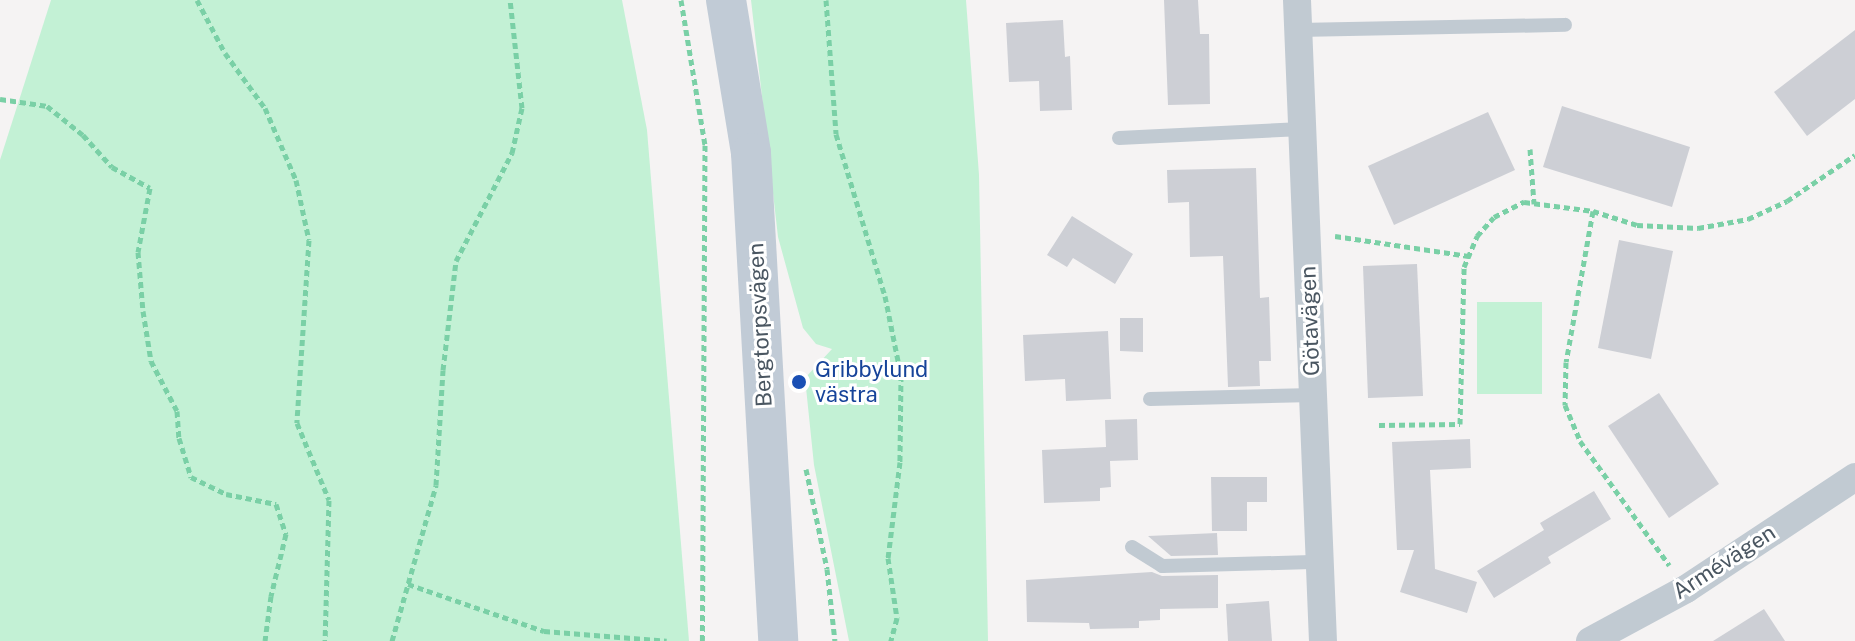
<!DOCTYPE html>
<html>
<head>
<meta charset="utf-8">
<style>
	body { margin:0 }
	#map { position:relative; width:1855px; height:641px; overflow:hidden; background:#f5f3f3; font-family:"Public Sans",sans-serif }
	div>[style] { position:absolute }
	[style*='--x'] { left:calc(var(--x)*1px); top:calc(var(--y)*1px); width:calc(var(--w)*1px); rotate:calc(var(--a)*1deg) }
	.green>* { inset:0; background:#c3f1d5 }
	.building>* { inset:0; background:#cdcfd5 }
	.path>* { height:5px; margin-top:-2.5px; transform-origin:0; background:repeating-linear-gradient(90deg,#7ad0a6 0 6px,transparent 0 10px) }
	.service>* { height:14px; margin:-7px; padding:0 7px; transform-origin:7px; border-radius:7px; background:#c1cad2 }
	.minor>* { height:28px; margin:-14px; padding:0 14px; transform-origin:14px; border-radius:14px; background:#c1cad2 }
	.secondary>* { height:40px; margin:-20px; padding:0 20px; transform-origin:20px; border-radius:20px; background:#c1cbd6 }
	.dots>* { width:22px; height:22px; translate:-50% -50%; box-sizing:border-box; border:4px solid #fff; border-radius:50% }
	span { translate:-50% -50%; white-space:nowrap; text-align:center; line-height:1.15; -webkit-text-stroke:6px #fff; paint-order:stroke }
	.street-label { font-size:22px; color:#4a5661 }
	.transit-label { font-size:22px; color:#164399 }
	.left { translate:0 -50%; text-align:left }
</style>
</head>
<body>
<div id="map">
	<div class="green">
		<i style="clip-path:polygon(51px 0,622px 0,647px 130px,689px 641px,0 641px,0 160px)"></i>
		<i style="clip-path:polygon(751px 0,966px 0,979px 175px,988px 641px,849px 641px,814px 465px,805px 378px,832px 349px,816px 344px,803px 328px,778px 237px)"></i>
		<i style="clip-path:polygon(1477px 302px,1542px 302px,1542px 394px,1477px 394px)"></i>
	</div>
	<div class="building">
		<i style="clip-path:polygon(1164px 0,1198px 0,1200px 34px,1209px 34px,1210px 104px,1168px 105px)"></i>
		<i style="clip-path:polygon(1063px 20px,1065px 57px,1070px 56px,1072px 110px,1040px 111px,1039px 81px,1009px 82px,1006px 23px)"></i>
		<i style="clip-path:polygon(1855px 30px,1855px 99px,1807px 136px,1774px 92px)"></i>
		<i style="clip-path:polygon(1562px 106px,1690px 147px,1672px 207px,1543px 167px)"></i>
		<i style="clip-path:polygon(1488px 112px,1515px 170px,1394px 225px,1368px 166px)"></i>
		<i style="clip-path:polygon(1256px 168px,1260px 298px,1269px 297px,1271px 361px,1259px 361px,1260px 386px,1228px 387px,1223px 256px,1190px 257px,1189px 202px,1168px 203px,1167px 170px)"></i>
		<i style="clip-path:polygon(1072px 216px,1133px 254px,1115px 284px,1073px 258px,1067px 267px,1047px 255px)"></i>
		<i style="clip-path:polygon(1619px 240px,1673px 251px,1651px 359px,1598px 348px)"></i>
		<i style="clip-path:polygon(1417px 264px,1423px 396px,1368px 398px,1363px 266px)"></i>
		<i style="clip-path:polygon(1120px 318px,1143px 318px,1143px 352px,1120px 351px)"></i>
		<i style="clip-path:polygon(1108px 331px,1111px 399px,1066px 401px,1065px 379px,1025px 381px,1023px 335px)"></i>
		<i style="clip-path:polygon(1659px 393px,1719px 484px,1669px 518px,1608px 426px)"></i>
		<i style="clip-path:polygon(1137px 419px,1138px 460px,1110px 461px,1111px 487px,1100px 488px,1100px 501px,1044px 503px,1042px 450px,1106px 447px,1105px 420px)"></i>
		<i style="clip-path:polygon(1470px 439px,1471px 468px,1430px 470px,1435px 569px,1477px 582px,1467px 613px,1400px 592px,1414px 550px,1397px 550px,1392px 442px)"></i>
		<i style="clip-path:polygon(1211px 477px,1267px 477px,1267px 502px,1247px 502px,1247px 531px,1212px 531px)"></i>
		<i style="clip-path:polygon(1594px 491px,1611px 519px,1548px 557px,1551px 563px,1494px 598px,1477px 571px,1544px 530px,1540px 523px)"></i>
		<i style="clip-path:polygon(1217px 533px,1218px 555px,1171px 556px,1148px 536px)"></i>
		<i style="clip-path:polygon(1152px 572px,1162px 576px,1218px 575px,1218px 608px,1160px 609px,1160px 620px,1139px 621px,1139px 628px,1090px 629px,1089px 623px,1027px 622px,1026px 580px)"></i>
		<i style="clip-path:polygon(1269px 601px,1272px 641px,1228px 641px,1226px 604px)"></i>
		<i style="clip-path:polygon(1764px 609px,1785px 641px,1713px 641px)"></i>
	</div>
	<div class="path">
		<i style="--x:197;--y:0;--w:60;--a:62.2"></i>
		<i style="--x:225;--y:53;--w:68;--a:54"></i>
		<i style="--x:265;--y:108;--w:78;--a:66.7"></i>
		<i style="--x:296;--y:180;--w:61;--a:77.8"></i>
		<i style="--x:309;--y:240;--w:183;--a:93.8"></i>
		<i style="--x:297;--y:423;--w:83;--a:67.4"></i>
		<i style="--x:329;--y:500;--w:141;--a:91.6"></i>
		<i style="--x:681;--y:0;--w:147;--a:80.6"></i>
		<i style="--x:705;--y:145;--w:496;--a:90.3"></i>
		<i style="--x:826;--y:0;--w:134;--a:85.7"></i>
		<i style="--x:836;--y:134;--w:169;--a:73.2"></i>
		<i style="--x:885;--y:296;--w:81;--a:78.6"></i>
		<i style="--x:901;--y:375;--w:87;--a:90.7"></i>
		<i style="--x:900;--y:462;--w:97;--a:97.1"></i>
		<i style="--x:888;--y:558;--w:61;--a:81.5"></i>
		<i style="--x:897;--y:618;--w:24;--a:105"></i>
		<i style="--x:0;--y:99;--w:48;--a:8.5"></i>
		<i style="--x:47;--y:106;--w:46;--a:38.9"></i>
		<i style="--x:83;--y:135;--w:43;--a:47.8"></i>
		<i style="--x:112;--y:167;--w:43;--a:28.9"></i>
		<i style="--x:150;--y:188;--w:65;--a:100.6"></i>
		<i style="--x:138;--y:252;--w:59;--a:85.2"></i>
		<i style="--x:143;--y:311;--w:51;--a:80.9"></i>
		<i style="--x:151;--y:361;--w:56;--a:62.5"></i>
		<i style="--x:177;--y:411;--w:27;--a:86"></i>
		<i style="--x:179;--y:438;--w:41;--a:72.9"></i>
		<i style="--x:191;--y:477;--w:39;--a:26"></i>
		<i style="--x:226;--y:494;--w:51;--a:11.3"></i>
		<i style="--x:276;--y:504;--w:32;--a:72"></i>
		<i style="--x:286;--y:534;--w:64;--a:103.6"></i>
		<i style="--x:271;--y:596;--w:45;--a:97.6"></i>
		<i style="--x:1530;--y:149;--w:55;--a:85.8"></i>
		<i style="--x:1593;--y:211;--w:46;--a:17.7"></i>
		<i style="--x:1637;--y:225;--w:61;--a:2.8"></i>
		<i style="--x:1698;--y:228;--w:51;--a:-10.2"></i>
		<i style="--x:1748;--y:219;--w:43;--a:-24.8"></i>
		<i style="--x:1787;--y:201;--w:82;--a:-34.1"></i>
		<i style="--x:1335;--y:236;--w:135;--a:8.5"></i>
		<i style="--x:1379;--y:425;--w:81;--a:-0.7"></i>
		<i style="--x:1460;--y:424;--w:157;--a:-88.5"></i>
		<i style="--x:1464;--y:267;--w:34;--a:-67"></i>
		<i style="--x:1477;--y:236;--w:25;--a:-48"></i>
		<i style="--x:1494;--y:217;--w:34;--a:-27"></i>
		<i style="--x:1524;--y:202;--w:70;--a:7.4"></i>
		<i style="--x:1593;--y:211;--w:153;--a:100.1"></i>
		<i style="--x:1566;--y:362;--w:43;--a:91.3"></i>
		<i style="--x:1565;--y:405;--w:39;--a:67"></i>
		<i style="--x:1580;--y:441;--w:153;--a:54.3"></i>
		<i style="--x:806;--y:469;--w:102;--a:78.1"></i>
		<i style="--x:827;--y:569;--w:72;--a:83.7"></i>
		<i style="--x:408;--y:584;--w:144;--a:19.1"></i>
		<i style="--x:544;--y:631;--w:123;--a:4.6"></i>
		<i style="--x:392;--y:641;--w:162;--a:-74.2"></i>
		<i style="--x:436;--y:485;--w:115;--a:-86.5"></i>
		<i style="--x:443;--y:370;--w:110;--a:-83.2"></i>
		<i style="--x:456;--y:261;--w:122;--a:-62.6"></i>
		<i style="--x:512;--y:153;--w:46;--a:-77.5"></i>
		<i style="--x:522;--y:108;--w:109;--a:-96.3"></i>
	</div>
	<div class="service">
		<i style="--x:1298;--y:30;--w:267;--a:-1.1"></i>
		<i style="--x:1119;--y:138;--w:183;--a:-2.8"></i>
		<i style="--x:1150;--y:399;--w:163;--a:-1.4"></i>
		<i style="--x:1132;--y:547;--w:36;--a:32"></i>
		<i style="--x:1162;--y:566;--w:158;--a:-1.5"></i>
	</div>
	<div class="minor">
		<i style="--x:1297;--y:0;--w:642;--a:87.68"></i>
		<i style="--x:1590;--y:641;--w:109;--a:-28.4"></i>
		<i style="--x:1686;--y:589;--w:203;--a:-33.5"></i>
	</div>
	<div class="secondary">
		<i style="--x:726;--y:0;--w:155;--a:80.7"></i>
		<i style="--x:751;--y:153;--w:489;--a:86.8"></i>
	</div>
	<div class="dots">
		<i style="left:799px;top:382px;background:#1a4fb4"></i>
	</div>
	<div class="street-label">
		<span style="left:1310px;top:321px;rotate:-92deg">Götavägen</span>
		<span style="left:760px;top:325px;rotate:-93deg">Bergtorpsvägen</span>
		<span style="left:1724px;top:562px;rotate:-33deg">Armévägen</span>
	</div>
	<div class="transit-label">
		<span class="left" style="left:815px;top:382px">Gribbylund<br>västra</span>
	</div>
</div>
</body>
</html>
